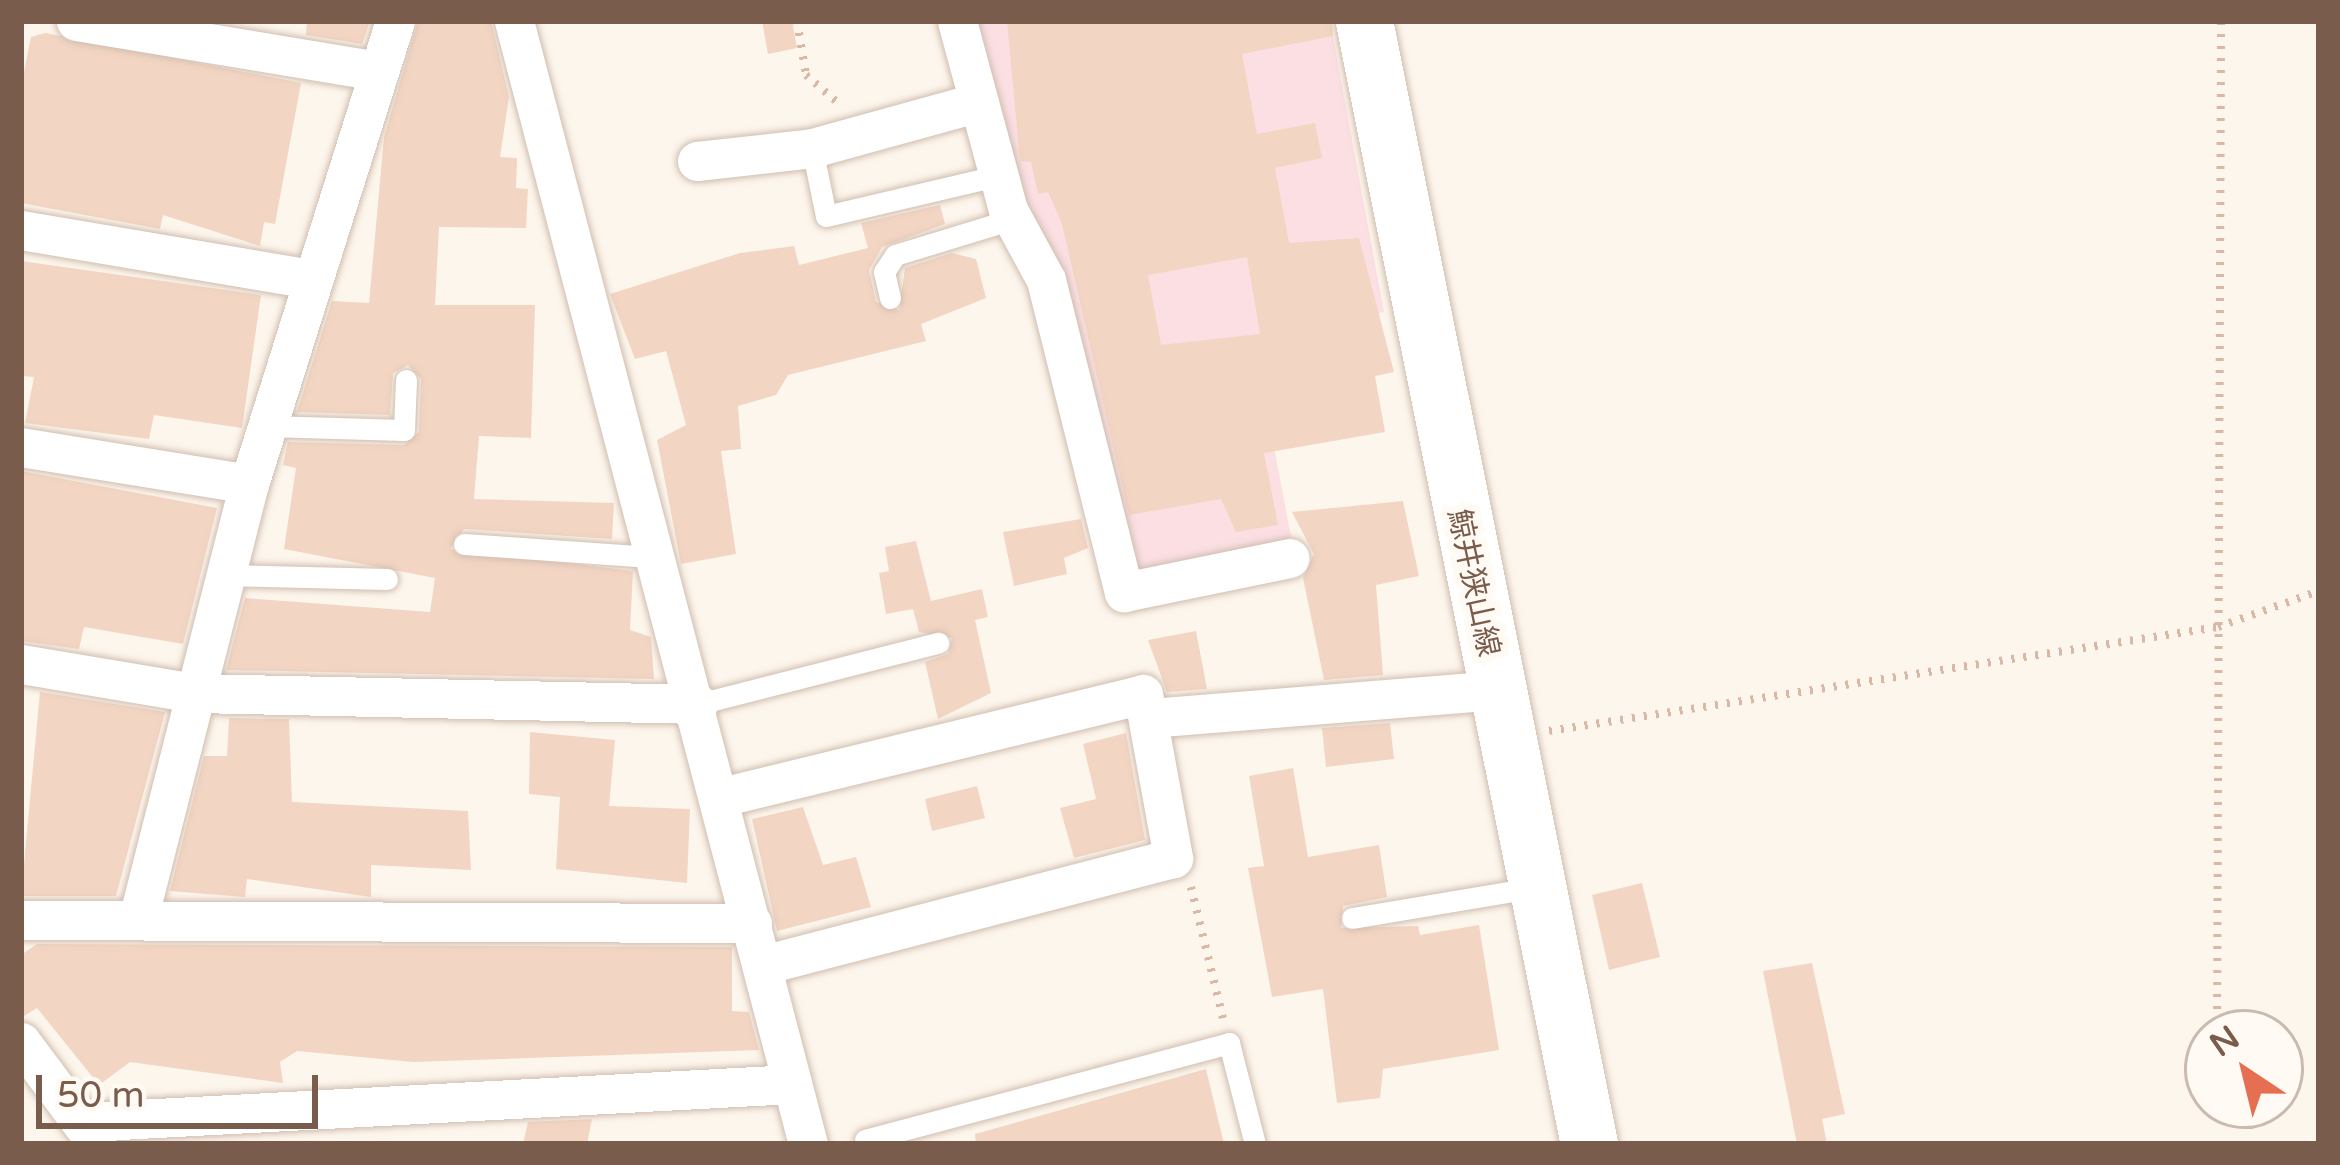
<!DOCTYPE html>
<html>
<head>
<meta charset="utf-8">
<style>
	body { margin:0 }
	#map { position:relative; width:2340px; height:1165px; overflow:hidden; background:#fdf6ec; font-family:"Varela Round","Noto Sans JP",sans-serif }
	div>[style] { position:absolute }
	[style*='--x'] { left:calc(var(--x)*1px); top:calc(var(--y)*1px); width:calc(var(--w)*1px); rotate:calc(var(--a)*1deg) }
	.medical>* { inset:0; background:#fbdfe3 }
	.building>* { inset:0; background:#f3d5c3 }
	.path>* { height:8px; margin-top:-4px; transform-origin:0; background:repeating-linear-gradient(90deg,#d9b8a5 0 3px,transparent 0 12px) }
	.roads { filter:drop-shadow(0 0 3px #d1beb0) drop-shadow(0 0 3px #d1beb0) }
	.lane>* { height:21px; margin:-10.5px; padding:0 10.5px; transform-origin:10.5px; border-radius:10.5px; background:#fff }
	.street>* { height:39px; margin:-19.5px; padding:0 19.5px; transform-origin:19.5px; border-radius:19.5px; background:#fff }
	.secondary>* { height:57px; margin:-28.5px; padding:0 28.5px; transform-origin:28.5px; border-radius:28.5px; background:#fff }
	span { translate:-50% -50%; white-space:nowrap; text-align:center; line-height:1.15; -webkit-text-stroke:12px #fffaf3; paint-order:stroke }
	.street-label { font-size:30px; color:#7a5c4d }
	.frame { position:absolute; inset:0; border:24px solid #7a5c4d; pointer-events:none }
	.north { position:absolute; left:2184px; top:1009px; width:120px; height:120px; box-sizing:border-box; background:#fffaf3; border:3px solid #cabbb1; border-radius:50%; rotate:325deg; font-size:33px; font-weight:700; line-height:48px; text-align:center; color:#7a5c4d }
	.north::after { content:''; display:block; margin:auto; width:42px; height:54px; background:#e76f51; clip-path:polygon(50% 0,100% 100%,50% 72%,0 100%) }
	.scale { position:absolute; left:36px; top:1075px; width:282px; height:54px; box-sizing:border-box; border:6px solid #7a5c4d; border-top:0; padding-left:15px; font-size:36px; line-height:42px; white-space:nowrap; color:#7a5c4d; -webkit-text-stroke:9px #fffaf3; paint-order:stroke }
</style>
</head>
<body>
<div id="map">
	<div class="medical">
		<i style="clip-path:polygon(965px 21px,1330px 21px,1384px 312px,1253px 337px,1293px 547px,1129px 576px)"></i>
	</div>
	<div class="building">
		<i style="clip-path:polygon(307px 21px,370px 21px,362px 44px,306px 35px)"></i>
		<i style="clip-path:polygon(418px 21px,491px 21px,509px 97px,500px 157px,517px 158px,516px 188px,528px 189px,526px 228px,439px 227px,435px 305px,535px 305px,531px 438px,479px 436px,474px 499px,614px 503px,612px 539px,464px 529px,450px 549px,633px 571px,630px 630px,651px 637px,654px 679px,226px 670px,245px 598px,430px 612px,435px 578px,284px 549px,296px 468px,283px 465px,288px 442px,404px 445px,419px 432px,421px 379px,408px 365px,393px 373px,390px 415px,297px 412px,332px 301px,369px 303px,384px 137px)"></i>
		<i style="clip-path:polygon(762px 21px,792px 21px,797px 48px,768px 54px)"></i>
		<i style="clip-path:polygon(evenodd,1007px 21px,1332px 21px,1333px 36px,1242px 54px,1257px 134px,1315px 123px,1322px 158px,1275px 168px,1289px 243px,1359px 238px,1394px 372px,1375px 376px,1385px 432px,1264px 453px,1278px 525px,1236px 532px,1221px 499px,1129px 515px,1062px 224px,1048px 192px,1038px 194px,1031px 162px,1020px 161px,1007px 21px,1247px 257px,1260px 334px,1161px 345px,1148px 275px,1247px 257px)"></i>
		<i style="clip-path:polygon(45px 33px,301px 83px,275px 224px,264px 222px,260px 246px,163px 215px,160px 229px,21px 203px,21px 87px,31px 37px)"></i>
		<i style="clip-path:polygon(940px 205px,945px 224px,882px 247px,869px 270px,876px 302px,899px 310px,905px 268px,952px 253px,976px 259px,986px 298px,921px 324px,926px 341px,788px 375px,776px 395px,738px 406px,741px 449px,721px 451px,736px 554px,681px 564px,657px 440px,686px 425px,666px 351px,635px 359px,610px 294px,740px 253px,794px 246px,799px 265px,868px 248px,861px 223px)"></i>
		<i style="clip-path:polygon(21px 261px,261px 295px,242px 428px,154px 415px,149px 439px,25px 423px,34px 377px,21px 376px)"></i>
		<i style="clip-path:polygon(21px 471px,217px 508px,183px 644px,84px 627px,79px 649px,21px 641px)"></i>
		<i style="clip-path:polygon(1403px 501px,1419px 576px,1376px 585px,1383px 675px,1324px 680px,1303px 578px,1314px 554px,1292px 512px)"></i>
		<i style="clip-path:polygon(1081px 519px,1088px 548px,1064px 558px,1067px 574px,1014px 586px,1003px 532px)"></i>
		<i style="clip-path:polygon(916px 541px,931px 601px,982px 589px,988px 617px,975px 620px,991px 693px,938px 719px,925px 662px,948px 654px,952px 638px,919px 632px,913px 609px,886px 614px,879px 573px,889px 571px,885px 547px)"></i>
		<i style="clip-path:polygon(1196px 631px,1207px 689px,1167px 692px,1148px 640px)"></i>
		<i style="clip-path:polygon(40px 692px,165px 712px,116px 896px,21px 896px)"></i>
		<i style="clip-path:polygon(229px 718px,289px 719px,292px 802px,468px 811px,471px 870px,371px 865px,371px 897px,247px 879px,245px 897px,170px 891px,204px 756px,227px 756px)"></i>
		<i style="clip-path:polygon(1390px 723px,1394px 759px,1326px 767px,1322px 728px)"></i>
		<i style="clip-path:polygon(530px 732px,615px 740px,609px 806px,690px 809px,687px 883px,556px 869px,560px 797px,529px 794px)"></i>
		<i style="clip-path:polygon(1126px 733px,1145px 840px,1074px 858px,1060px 808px,1096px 799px,1083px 744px)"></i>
		<i style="clip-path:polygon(1293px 768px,1308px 857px,1379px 845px,1387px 897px,1343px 906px,1341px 928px,1418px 926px,1420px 935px,1479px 925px,1499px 1050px,1383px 1069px,1380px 1098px,1337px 1103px,1323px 989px,1272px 997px,1248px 868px,1264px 866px,1249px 776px)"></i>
		<i style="clip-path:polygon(977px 786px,985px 818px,932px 831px,925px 799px)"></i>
		<i style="clip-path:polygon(803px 807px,823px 865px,856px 857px,871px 907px,777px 931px,752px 819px)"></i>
		<i style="clip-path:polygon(1642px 883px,1660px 957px,1609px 970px,1592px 895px)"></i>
		<i style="clip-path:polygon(37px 944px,732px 947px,732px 1011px,749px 1012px,759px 1050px,413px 1062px,297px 1051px,280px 1062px,283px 1083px,130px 1062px,99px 1085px,37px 1008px,21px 1018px,21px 955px)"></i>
		<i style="clip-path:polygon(1812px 963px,1845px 1114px,1822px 1119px,1827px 1144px,1797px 1144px,1763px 971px)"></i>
		<i style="clip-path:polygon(1206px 1069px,1224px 1144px,976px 1144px,975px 1134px)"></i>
		<i style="clip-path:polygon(592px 1119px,587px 1144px,523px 1144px,528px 1122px)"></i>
	</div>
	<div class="path">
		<i style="--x:797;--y:21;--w:55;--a:80.5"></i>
		<i style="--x:806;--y:75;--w:41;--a:41.1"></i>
		<i style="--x:1549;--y:731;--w:677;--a:-8.84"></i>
		<i style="--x:2218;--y:627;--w:107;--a:-19.6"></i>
		<i style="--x:1191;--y:887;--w:135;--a:76.3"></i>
		<i style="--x:2217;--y:1033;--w:1012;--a:-89.77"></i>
	</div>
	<div class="roads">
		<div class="lane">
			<i style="--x:812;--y:148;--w:69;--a:78.4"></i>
			<i style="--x:826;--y:216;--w:176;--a:-13.2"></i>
			<i style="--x:890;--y:298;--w:27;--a:-103"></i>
			<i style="--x:884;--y:272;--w:20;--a:-57"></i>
			<i style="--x:895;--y:255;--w:123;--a:-17"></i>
			<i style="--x:267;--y:426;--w:137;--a:1.7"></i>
			<i style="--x:404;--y:430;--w:50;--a:-87.7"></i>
			<i style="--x:464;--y:544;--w:184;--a:4"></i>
			<i style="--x:225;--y:575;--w:162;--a:1.4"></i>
			<i style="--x:698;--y:704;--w:248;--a:-14.3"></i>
			<i style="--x:1352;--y:918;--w:188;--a:-9.5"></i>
			<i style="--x:865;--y:1140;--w:377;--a:-14.9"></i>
			<i style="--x:1229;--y:1043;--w:104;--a:75.6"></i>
		</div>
		<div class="street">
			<i style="--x:76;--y:21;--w:305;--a:9.4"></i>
			<i style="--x:514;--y:21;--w:1161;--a:75.33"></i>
			<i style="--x:957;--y:21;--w:196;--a:74.9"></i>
			<i style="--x:1008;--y:210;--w:80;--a:61.5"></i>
			<i style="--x:1046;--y:280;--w:322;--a:76"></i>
			<i style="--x:1124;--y:592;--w:169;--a:-11.6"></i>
			<i style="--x:697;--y:161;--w:116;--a:-6.4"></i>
			<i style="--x:812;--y:148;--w:173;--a:-15.4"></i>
			<i style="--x:21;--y:230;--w:294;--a:9.6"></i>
			<i style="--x:21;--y:447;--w:231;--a:9.2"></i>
			<i style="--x:21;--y:664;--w:176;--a:9.5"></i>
			<i style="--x:195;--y:693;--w:503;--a:1.25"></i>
			<i style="--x:1149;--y:718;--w:349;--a:-4.6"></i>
			<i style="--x:721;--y:797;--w:434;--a:-13.7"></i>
			<i style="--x:1143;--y:694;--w:167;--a:79.6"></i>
			<i style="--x:1173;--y:858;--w:424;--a:165.4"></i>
			<i style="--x:138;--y:919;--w:449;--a:-75.7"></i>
			<i style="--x:249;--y:484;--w:485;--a:-72.5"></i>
			<i style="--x:21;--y:920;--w:731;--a:0.24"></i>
			<i style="--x:21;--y:1042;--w:127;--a:53.3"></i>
			<i style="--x:82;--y:1122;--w:711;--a:-3.06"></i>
		</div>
		<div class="secondary">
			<i style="--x:1364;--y:21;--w:1145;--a:78.67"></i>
		</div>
	</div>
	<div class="street-label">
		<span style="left:1473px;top:583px;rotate:78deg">鯨井狭山線</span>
	</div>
	<div class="frame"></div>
	<div class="north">N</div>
	<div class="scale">50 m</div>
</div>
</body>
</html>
